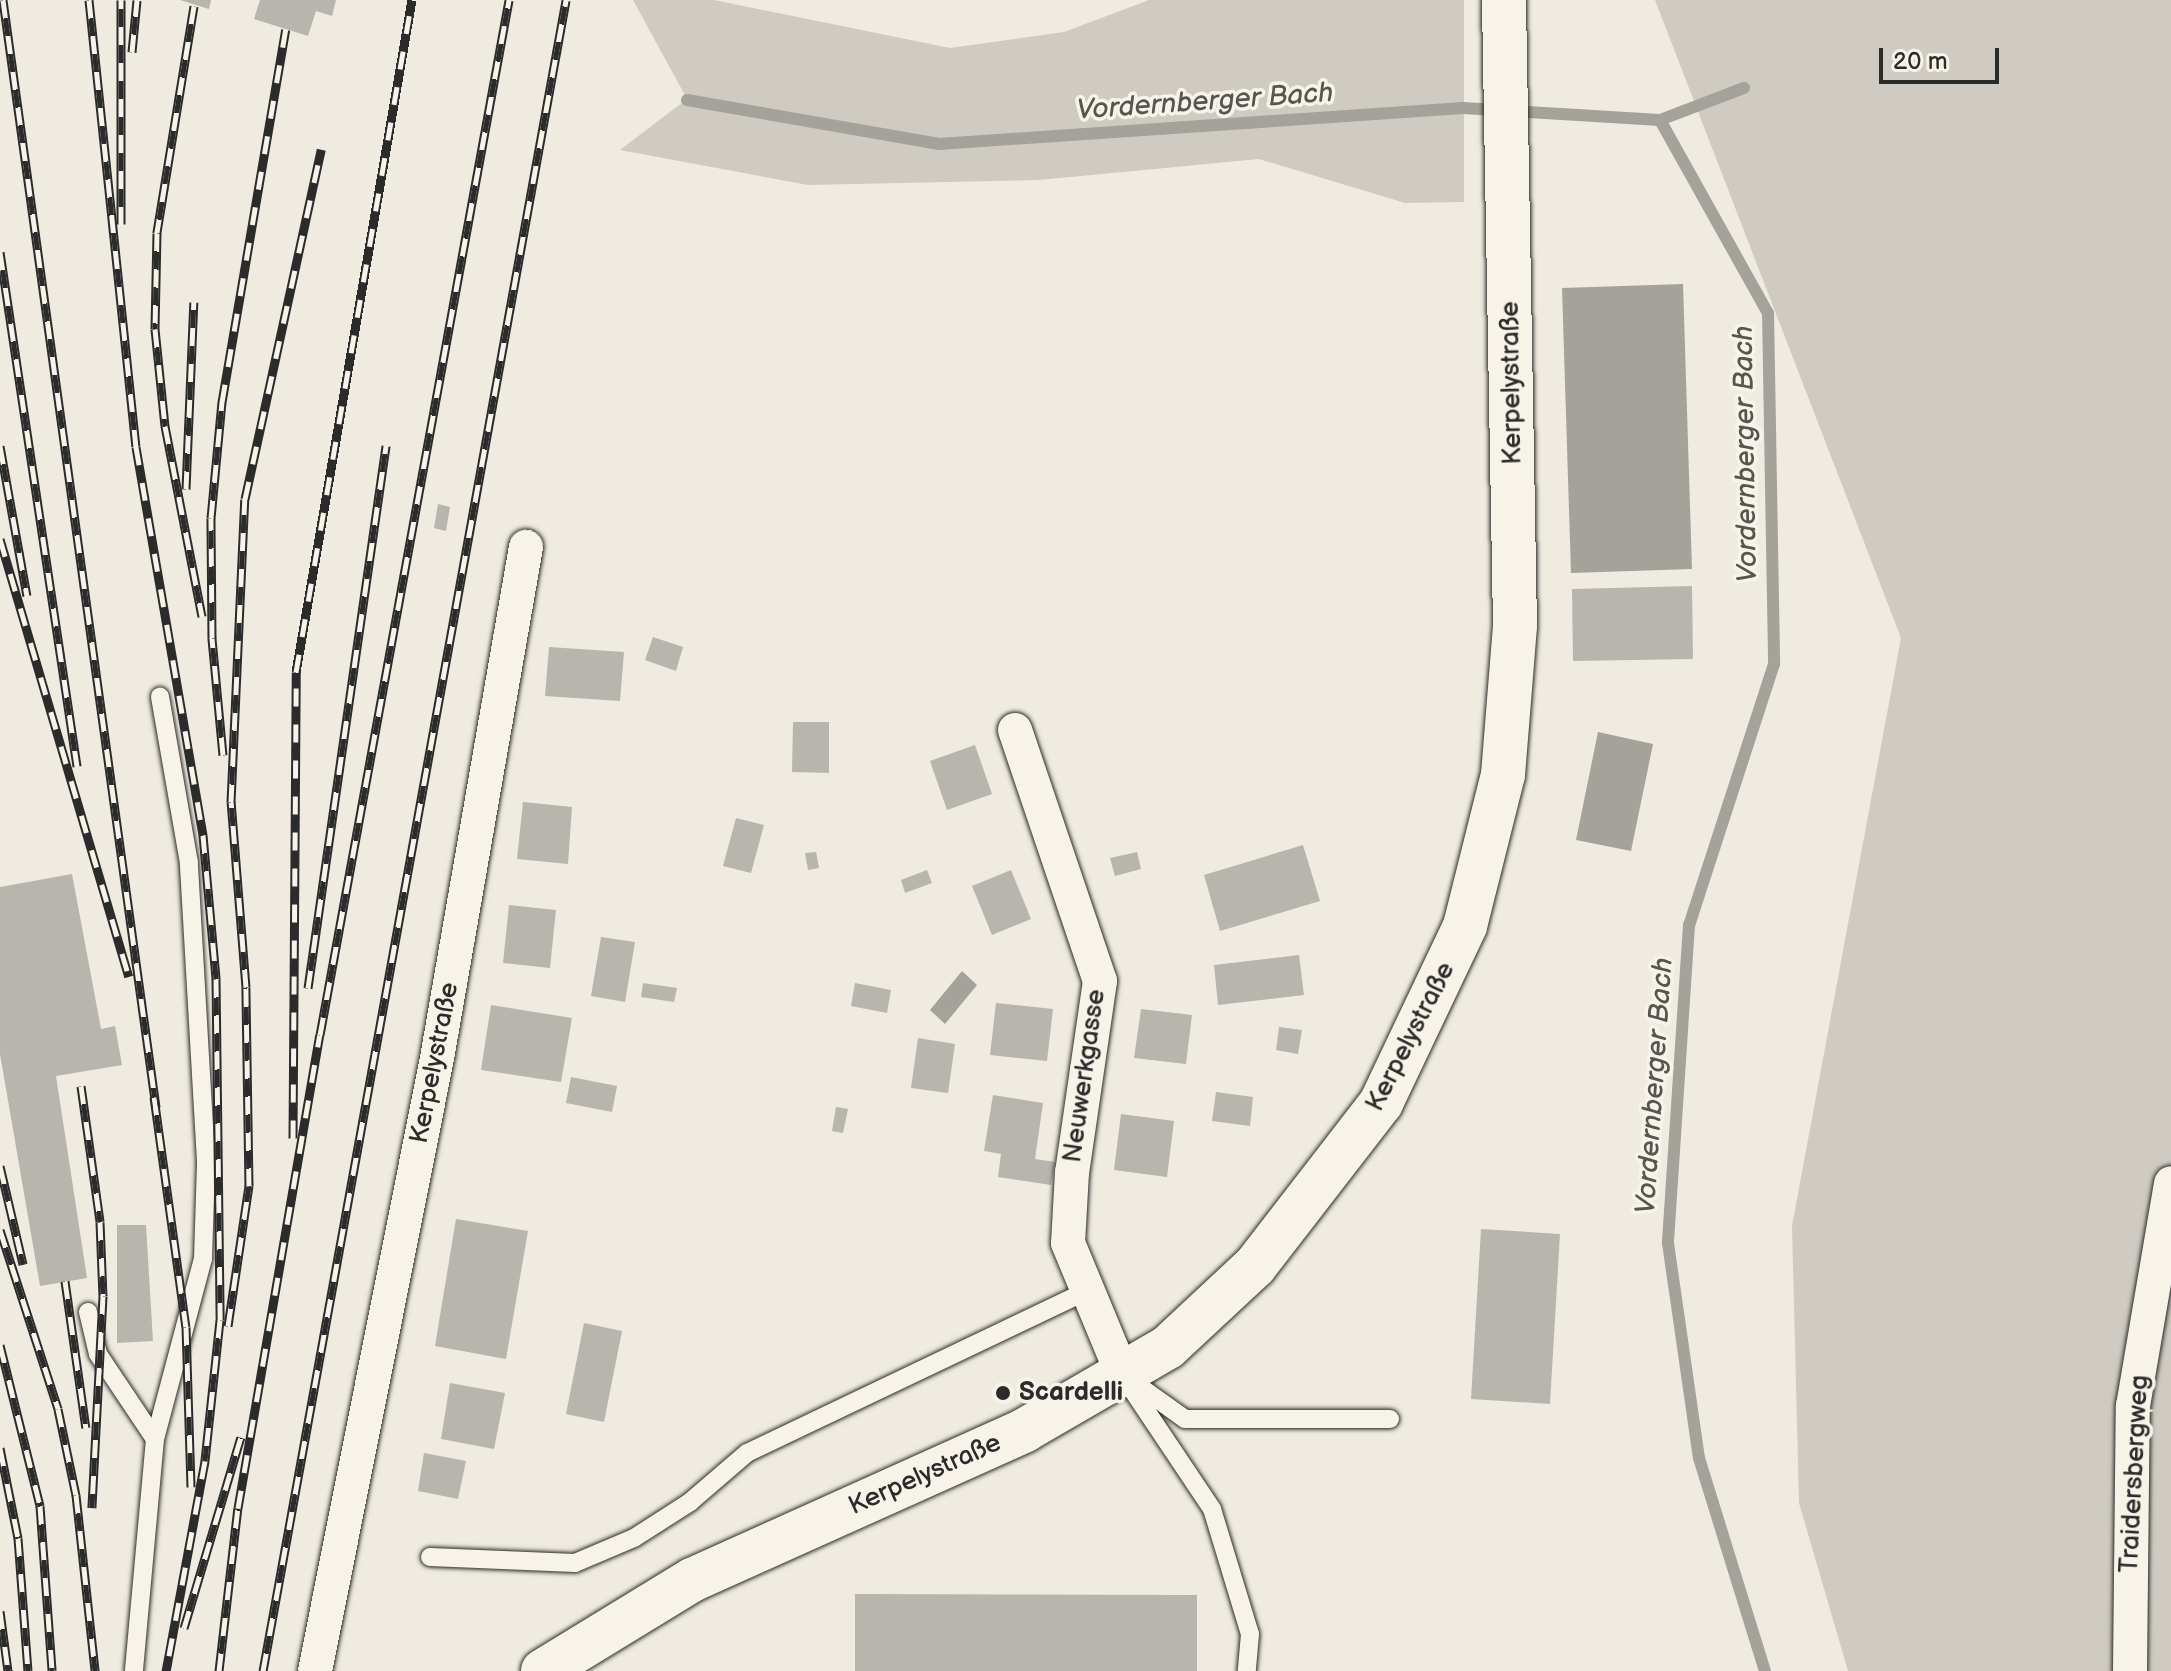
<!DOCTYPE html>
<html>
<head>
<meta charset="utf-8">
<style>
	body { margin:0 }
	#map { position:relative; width:2171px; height:1671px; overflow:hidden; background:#efebe0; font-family:"Balsamiq Sans",sans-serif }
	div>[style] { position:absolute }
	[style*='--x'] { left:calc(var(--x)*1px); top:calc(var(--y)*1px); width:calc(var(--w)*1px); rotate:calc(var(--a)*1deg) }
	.green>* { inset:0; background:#cfcbc2 }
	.water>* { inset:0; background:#a4a29a }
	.stream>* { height:12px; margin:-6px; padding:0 6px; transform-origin:6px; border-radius:6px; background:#a4a29a }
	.building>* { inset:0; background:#b8b5ae }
	.roads { filter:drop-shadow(0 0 2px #2b2b2b) drop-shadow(0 0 2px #2b2b2b) }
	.lane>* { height:18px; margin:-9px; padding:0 9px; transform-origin:9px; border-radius:9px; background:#f7f3e8 }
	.street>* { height:34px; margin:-17px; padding:0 17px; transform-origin:17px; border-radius:17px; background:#f7f3e8 }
	.secondary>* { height:44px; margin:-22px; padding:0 22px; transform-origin:22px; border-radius:22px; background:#f7f3e8 }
	.rail>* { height:9px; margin-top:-4.5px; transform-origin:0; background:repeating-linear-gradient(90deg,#f7f3e8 0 18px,#2b2b2b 0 36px); box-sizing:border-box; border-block:2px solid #2b2b2b }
	.dots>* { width:22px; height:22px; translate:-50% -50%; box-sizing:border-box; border:4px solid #f7f3e8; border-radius:50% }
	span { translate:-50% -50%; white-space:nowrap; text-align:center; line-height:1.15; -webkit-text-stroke:7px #f7f3e8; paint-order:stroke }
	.street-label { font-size:26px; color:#2b2b2b }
	.poi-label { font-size:26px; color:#2b2b2b; font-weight:700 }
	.left { translate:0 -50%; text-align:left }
	.water-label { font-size:28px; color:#555552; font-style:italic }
	.scale { position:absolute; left:1879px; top:48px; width:120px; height:36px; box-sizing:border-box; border:4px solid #2b2b2b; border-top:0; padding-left:10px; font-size:24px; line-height:28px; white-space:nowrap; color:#2b2b2b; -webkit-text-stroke:6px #f7f3e8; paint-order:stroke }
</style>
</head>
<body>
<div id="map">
	<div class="green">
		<i style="clip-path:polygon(633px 0,714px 0,950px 48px,1064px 32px,1149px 0,1464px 0,1464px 202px,1405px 203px,1259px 159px,1039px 180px,808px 185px,620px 150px,687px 99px)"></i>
		<i style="clip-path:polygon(1655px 0,2171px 0,2171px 1671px,1848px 1671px,1799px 1503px,1792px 1226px,1901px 638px)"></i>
	</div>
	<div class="water">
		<i style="clip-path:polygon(1683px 284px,1692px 569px,1571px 573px,1562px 288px)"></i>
		<i style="clip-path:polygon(1598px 732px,1653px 744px,1631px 851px,1576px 840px)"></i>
		<i style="clip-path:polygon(962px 971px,977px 985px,945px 1024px,930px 1010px)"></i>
	</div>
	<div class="stream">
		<i style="--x:687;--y:100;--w:256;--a:9.9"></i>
		<i style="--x:939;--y:144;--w:525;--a:-3.93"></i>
		<i style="--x:1463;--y:108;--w:197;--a:3.5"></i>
		<i style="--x:1660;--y:120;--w:221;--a:60.8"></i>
		<i style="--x:1768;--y:313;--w:351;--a:89"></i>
		<i style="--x:1774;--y:664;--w:274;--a:108"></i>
		<i style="--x:1689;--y:925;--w:319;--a:93.8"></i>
		<i style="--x:1668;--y:1243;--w:217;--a:81.8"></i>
		<i style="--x:1699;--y:1458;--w:223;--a:72.8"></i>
		<i style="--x:1660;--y:120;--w:90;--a:-20.9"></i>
	</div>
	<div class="building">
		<i style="clip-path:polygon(180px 0,211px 0,209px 9px)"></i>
		<i style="clip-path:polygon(260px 0,336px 0,332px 16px,316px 11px,308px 36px,254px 19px)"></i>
		<i style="clip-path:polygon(438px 504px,450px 507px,446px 531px,434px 528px)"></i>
		<i style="clip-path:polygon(1692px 586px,1693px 659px,1573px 661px,1572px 589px)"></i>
		<i style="clip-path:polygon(653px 637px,683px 647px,676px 671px,645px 660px)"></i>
		<i style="clip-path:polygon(549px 647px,624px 652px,620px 701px,545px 696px)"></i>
		<i style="clip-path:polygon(793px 722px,829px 722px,829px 773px,792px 772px)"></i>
		<i style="clip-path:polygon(975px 745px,992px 794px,947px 810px,930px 761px)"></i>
		<i style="clip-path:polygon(523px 802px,572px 807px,568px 864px,517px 859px)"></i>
		<i style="clip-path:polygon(736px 818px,764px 825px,751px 873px,723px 866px)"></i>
		<i style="clip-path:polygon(1303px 845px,1320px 901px,1220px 931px,1204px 875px)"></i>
		<i style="clip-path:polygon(816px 852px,819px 868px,808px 870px,805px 853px)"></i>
		<i style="clip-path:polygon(1137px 852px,1141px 869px,1115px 876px,1110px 858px)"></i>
		<i style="clip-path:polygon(927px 870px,932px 883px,905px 893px,901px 880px)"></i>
		<i style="clip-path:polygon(1011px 870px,1031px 919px,992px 935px,972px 886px)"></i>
		<i style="clip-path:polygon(72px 874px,101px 1029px,115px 1026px,122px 1065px,56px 1076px,87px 1278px,40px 1286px,0 1054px,0 887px)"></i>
		<i style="clip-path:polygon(509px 905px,556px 910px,550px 968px,503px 963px)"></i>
		<i style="clip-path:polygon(601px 937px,635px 942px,625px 1002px,591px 996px)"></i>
		<i style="clip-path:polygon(1299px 955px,1304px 995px,1218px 1005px,1214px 965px)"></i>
		<i style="clip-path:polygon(643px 983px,677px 988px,674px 1002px,641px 997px)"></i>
		<i style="clip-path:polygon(855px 983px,891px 990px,887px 1013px,851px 1006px)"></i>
		<i style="clip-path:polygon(996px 1003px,1053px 1009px,1047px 1061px,990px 1055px)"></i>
		<i style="clip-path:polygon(491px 1005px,572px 1018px,561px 1082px,481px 1070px)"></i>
		<i style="clip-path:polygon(1141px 1009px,1192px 1015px,1186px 1064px,1134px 1058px)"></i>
		<i style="clip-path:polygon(1279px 1027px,1302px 1030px,1298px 1054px,1276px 1050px)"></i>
		<i style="clip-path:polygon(918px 1038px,955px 1044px,948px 1093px,911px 1088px)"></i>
		<i style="clip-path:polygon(571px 1077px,617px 1086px,612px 1112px,566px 1103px)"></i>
		<i style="clip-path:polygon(1216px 1092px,1253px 1097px,1250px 1126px,1212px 1121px)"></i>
		<i style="clip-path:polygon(993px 1095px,1043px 1103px,1035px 1159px,1055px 1162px,1051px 1185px,998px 1177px,1001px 1154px,984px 1151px)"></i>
		<i style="clip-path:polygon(836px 1107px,848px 1109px,843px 1133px,832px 1131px)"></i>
		<i style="clip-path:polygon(1121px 1114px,1174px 1121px,1167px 1177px,1114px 1170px)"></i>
		<i style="clip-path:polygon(456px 1219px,528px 1231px,506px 1359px,435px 1346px)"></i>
		<i style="clip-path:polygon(117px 1225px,146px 1225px,153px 1341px,117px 1343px)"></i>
		<i style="clip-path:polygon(1481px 1229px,1560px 1234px,1550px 1404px,1471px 1399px)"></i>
		<i style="clip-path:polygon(584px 1323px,622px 1331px,604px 1422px,566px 1414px)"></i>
		<i style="clip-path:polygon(450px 1383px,505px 1393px,494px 1449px,441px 1439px)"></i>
		<i style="clip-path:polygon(424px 1453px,466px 1461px,458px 1499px,418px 1491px)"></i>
		<i style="clip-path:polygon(855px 1594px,1197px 1595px,1197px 1671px,855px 1671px)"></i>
	</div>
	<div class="roads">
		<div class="lane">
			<i style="--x:88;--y:1312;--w:43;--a:76.6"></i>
			<i style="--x:98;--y:1354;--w:102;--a:56.2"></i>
			<i style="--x:155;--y:1439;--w:233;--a:95.2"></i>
			<i style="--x:1123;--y:1376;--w:160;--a:56.2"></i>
			<i style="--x:1212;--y:1509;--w:131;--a:73.1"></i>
			<i style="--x:1250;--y:1634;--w:37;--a:95"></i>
			<i style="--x:1136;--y:1384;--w:60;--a:35.5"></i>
			<i style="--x:1185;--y:1419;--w:205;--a:0"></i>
			<i style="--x:155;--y:1439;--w:186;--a:-75.1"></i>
			<i style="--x:203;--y:1259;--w:98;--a:-88.2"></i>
			<i style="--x:206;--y:1161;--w:298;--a:-93.3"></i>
			<i style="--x:189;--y:863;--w:169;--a:-99.9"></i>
			<i style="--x:430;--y:1557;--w:145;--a:2.4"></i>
			<i style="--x:575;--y:1563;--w:64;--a:-23"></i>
			<i style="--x:634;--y:1538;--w:67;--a:-32.7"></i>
			<i style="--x:690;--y:1502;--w:75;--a:-40.7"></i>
			<i style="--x:747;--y:1453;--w:376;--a:-25.5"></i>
		</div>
		<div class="street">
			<i style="--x:1015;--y:730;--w:265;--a:71.3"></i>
			<i style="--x:1100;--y:981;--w:193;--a:98.3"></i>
			<i style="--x:1072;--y:1172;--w:71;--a:93.2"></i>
			<i style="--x:1068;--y:1243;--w:144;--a:67.5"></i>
			<i style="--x:315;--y:1671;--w:625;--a:-78.74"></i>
			<i style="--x:437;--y:1058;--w:519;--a:-80.12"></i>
			<i style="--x:2130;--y:1671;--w:265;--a:-89.4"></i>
			<i style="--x:2133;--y:1406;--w:226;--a:-80.3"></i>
		</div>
		<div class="secondary">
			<i style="--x:543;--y:1671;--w:175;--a:-31.4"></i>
			<i style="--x:692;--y:1580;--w:365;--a:-24.2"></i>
			<i style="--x:1025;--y:1430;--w:165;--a:-30.1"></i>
			<i style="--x:1168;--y:1347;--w:119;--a:-43"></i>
			<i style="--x:1255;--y:1266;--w:206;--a:-52.3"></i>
			<i style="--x:1381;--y:1103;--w:196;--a:-64.6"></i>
			<i style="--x:1465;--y:926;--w:156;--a:-75.9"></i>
			<i style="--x:1503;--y:775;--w:149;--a:-85.4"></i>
			<i style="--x:1515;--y:626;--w:626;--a:-91.01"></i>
		</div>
	</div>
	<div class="rail">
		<i style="--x:3;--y:0;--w:1118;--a:82.13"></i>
		<i style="--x:89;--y:0;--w:449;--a:84"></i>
		<i style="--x:136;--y:447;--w:394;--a:80.2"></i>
		<i style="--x:203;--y:835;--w:145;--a:84.8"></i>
		<i style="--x:216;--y:979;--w:341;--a:89.3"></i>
		<i style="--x:220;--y:1320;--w:142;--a:96.1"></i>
		<i style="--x:205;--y:1461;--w:214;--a:100.5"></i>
		<i style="--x:194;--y:6;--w:230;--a:99.3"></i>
		<i style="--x:157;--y:233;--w:96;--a:91.2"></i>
		<i style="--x:155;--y:329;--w:98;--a:84.1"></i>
		<i style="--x:165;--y:426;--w:194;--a:79"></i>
		<i style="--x:132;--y:52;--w:52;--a:-84.5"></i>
		<i style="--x:121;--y:224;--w:224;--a:-90"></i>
		<i style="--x:0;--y:252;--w:520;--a:81.48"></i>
		<i style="--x:0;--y:446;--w:152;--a:79.8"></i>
		<i style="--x:186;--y:489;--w:187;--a:-87.6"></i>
		<i style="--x:0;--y:539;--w:456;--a:73.6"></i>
		<i style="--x:223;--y:755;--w:118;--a:-95.4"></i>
		<i style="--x:212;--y:638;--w:120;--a:-90.5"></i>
		<i style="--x:211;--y:518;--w:117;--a:-84.6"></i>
		<i style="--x:222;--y:402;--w:378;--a:-80.3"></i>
		<i style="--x:308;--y:988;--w:548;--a:-81.81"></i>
		<i style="--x:81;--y:1086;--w:137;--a:82"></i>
		<i style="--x:100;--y:1222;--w:74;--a:87.7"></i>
		<i style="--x:103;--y:1296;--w:212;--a:93"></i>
		<i style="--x:154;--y:1097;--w:232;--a:82.1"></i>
		<i style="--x:186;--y:1327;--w:160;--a:88.2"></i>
		<i style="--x:293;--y:1138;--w:466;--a:-89.6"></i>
		<i style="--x:296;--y:672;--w:682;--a:-80.21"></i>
		<i style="--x:0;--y:1166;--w:101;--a:76.8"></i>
		<i style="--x:0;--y:1230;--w:188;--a:72"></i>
		<i style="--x:58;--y:1409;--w:88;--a:78.2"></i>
		<i style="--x:76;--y:1495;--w:177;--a:83.8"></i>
		<i style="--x:65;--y:1281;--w:148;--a:81.9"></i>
		<i style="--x:228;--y:1326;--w:142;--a:-81.5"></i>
		<i style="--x:249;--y:1186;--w:199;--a:-90.9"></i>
		<i style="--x:246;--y:987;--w:186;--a:-94.6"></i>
		<i style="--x:231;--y:802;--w:303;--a:-87.4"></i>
		<i style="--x:245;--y:499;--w:358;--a:-77.7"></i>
		<i style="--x:0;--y:1345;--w:166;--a:76"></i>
		<i style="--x:40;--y:1506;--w:165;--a:85.8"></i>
		<i style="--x:0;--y:1448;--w:92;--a:78.7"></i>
		<i style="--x:18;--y:1538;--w:133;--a:85.7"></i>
		<i style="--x:0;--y:1611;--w:61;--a:82.4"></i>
		<i style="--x:184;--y:1628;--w:199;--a:-73.4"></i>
		<i style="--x:219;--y:1671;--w:164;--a:-83.4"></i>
		<i style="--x:238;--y:1508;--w:480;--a:-80.2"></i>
		<i style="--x:320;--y:1035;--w:1052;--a:-79.65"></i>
		<i style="--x:263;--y:1671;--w:1698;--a:-79.72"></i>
	</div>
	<div class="dots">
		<i style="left:1003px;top:1393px;background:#2b2b2b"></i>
	</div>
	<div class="street-label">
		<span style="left:1512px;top:383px;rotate:-91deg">Kerpelystraße</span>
		<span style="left:1411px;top:1037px;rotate:-63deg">Kerpelystraße</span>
		<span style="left:435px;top:1063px;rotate:-79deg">Kerpelystraße</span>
		<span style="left:1085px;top:1076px;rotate:-82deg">Neuwerkgasse</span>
		<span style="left:2135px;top:1474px;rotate:-87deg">Traidersbergweg</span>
		<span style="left:925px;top:1475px;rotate:-24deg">Kerpelystraße</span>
	</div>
	<div class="poi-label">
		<span class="left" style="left:1019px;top:1393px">Scardelli</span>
	</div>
	<div class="water-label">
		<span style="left:1205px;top:102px;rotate:-4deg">Vordernberger Bach</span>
		<span style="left:1746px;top:454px;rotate:-91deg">Vordernberger Bach</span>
		<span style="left:1655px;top:1086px;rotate:-86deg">Vordernberger Bach</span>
	</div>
	<div class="scale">20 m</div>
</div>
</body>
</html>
